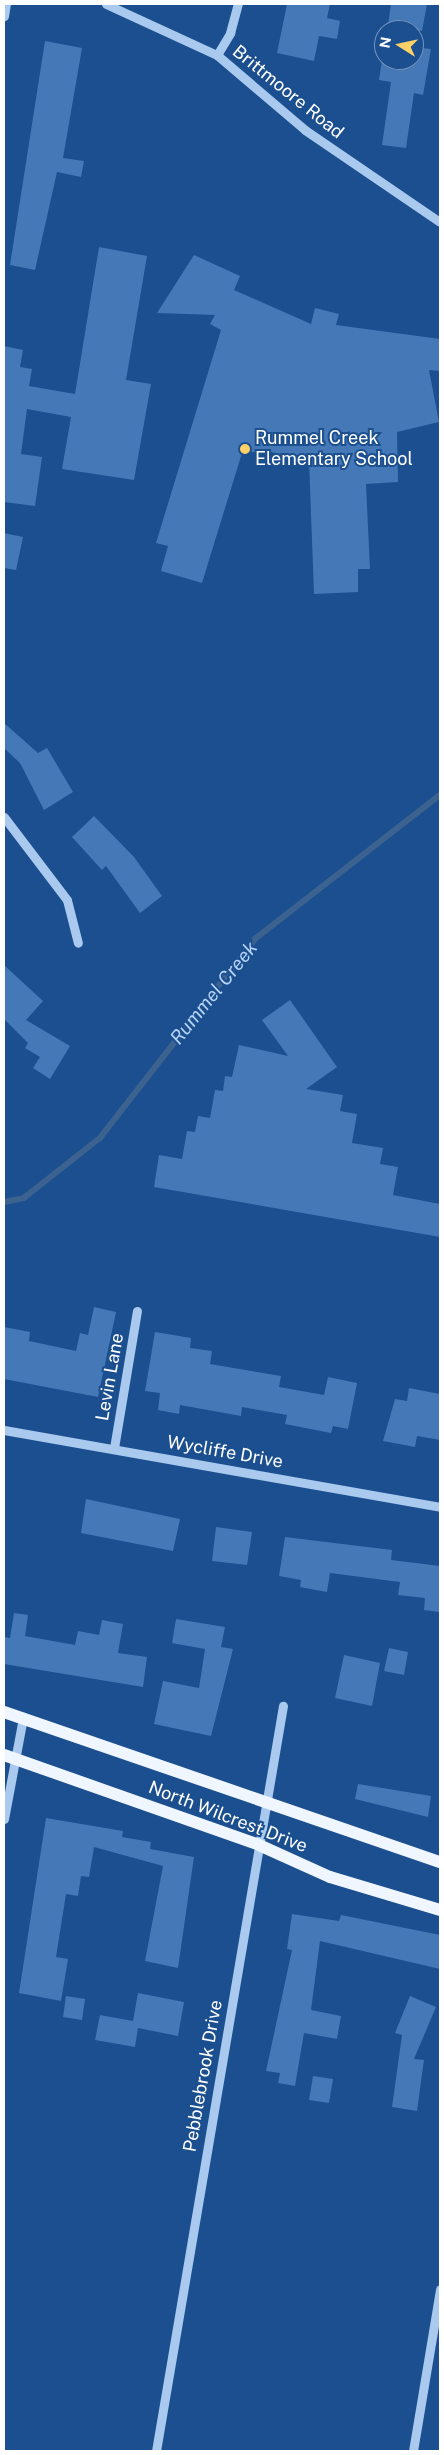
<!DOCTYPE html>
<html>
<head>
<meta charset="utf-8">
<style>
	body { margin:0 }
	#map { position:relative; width:444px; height:2455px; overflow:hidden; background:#1b4f8f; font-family:"Public Sans",sans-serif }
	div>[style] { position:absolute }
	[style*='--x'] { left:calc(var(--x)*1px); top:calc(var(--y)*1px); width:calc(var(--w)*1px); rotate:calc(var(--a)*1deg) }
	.stream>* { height:5.5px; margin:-2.75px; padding:0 2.75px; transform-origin:2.75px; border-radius:2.75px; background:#3c6290 }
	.building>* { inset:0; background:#4478b7 }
	.minor>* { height:9px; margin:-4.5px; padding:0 4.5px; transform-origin:4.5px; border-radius:4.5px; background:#a9c9ee }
	.major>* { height:12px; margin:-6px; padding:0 6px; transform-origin:6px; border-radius:6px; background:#f0f6ff }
	.dots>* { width:14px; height:14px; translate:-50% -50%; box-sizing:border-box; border:2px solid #1b4f8f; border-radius:50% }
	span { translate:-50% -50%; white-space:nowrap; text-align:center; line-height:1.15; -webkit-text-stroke:4px #1b4f8f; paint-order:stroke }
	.street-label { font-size:18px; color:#fff }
	.poi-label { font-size:18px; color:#fff }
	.left { translate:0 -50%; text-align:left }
	.water-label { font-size:19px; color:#b5d3f5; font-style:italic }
	.frame { position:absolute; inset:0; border:5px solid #fff; pointer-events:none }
	.north { position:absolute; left:374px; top:20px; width:50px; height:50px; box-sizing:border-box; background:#1b4f8f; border:1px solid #7695bc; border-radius:50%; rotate:280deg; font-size:14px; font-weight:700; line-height:20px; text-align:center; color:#fff }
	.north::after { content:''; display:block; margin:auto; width:18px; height:22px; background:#ffd166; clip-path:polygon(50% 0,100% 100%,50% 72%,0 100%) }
</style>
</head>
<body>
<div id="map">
	<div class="stream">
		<i style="--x:4;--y:1202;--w:20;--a:-11"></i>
		<i style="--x:24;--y:1198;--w:97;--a:-38.3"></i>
		<i style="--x:100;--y:1138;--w:252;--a:-52.1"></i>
		<i style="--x:255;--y:939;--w:234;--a:-37.9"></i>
	</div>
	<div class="building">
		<i style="clip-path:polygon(287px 4px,330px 4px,327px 18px,340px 21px,337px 39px,319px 36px,314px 61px,277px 53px)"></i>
		<i style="clip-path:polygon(391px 4px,427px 4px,422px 31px,388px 25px)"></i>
		<i style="clip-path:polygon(45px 41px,82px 48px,63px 158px,84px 161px,81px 177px,57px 172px,35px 270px,10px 265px)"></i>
		<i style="clip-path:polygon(414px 47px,431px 49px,423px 95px,414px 93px,406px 148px,382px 145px,391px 82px,379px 80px,382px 60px,414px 60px)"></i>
		<i style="clip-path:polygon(99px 247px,147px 256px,126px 380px,151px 384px,134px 480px,62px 469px,71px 417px,27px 409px,21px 454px,42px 457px,35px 506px,4px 502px,4px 346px,23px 350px,20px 367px,32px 369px,29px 386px,75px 394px)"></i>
		<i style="clip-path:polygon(194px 255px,240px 276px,234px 290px,311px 324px,315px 308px,339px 314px,336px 325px,440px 339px,440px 371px,429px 370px,439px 422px,397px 432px,398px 482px,366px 484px,370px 569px,358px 569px,358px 592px,314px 594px,309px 460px,266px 451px,242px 453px,202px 583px,161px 571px,168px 546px,156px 543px,221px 330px,210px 324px,215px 315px,157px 313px)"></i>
		<i style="clip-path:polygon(4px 533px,23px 537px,16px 570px,4px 568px)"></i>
		<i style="clip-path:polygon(4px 723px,38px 753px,47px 748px,73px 792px,44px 810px,20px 763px,4px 748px)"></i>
		<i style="clip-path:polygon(94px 816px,134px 857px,162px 896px,140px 913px,106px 866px,102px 870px,72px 837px)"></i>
		<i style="clip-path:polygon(4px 965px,43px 1001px,26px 1020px,70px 1046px,50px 1079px,33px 1068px,40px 1057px,25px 1048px,28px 1043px,4px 1019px)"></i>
		<i style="clip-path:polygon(290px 1000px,337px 1067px,306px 1089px,343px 1095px,340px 1111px,357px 1114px,352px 1143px,383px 1148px,380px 1164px,398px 1167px,393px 1195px,440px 1204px,440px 1237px,154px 1187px,159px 1155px,182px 1159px,187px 1131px,195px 1132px,198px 1116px,210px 1118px,215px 1090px,223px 1091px,225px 1076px,232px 1077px,239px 1045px,288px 1056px,262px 1020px)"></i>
		<i style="clip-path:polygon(94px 1307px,116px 1312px,98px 1397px,4px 1379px,4px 1327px,30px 1332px,29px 1341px,76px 1351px,80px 1333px,88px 1335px)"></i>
		<i style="clip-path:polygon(155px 1332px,191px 1338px,190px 1348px,212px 1351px,210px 1364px,281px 1376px,279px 1387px,324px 1395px,328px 1377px,357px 1383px,348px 1429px,333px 1426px,331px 1433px,285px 1424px,287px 1415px,242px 1407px,241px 1416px,180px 1405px,179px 1414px,158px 1410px,160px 1393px,145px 1391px)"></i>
		<i style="clip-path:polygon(409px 1388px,440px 1394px,440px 1440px,417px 1436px,415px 1447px,383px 1441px,395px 1399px,407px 1401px)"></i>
		<i style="clip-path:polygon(86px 1499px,180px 1519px,173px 1551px,81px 1533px)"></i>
		<i style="clip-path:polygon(216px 1527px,252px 1532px,247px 1565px,212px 1561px)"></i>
		<i style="clip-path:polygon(285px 1537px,392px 1550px,391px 1560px,440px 1566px,440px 1612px,424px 1610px,425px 1598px,398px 1595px,400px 1582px,330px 1573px,327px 1592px,300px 1587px,301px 1580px,279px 1576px)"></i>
		<i style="clip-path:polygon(14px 1613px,28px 1615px,25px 1636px,75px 1645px,78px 1631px,99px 1635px,102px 1620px,123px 1624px,118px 1653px,147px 1657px,143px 1687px,4px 1664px,4px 1637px,10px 1638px)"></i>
		<i style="clip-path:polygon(176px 1619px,225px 1627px,221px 1647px,233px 1649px,211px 1736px,154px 1724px,163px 1681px,199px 1688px,205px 1649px,172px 1643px)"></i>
		<i style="clip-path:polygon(389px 1648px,408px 1652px,404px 1675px,384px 1671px)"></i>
		<i style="clip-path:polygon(344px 1655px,380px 1663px,372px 1706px,335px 1698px)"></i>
		<i style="clip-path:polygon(358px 1784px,431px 1796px,428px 1817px,355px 1799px)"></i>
		<i style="clip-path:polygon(46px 1818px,123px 1831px,122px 1837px,151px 1842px,150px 1849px,194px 1857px,178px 1968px,145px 1961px,163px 1866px,94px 1847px,89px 1877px,81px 1876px,78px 1896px,66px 1894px,56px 1957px,68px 1959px,61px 2001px,19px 1993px)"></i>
		<i style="clip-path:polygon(292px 1914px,339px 1921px,341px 1915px,440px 1935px,440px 1969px,320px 1941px,311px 2010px,341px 2016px,337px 2039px,304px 2033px,295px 2086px,278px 2083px,280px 2073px,266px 2071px,292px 1950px,287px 1949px)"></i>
		<i style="clip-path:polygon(138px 1993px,184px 2002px,178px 2036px,138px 2028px,135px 2047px,95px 2040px,100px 2015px,133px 2021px)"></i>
		<i style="clip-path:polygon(66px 1996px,85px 1999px,82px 2020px,63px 2017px)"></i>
		<i style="clip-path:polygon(410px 1996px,436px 2007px,414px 2059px,424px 2060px,417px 2111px,392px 2107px,402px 2035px,395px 2033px)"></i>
		<i style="clip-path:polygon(313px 2076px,333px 2079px,329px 2103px,309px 2100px)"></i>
	</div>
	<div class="minor">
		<i style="--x:106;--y:4;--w:122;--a:24.7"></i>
		<i style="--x:217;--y:55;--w:116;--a:40.4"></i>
		<i style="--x:305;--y:130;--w:163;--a:34.3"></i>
		<i style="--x:4;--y:16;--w:12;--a:-81"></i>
		<i style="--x:217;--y:55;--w:26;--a:-59"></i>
		<i style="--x:230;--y:33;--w:30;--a:-75"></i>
		<i style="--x:4;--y:817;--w:104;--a:52.8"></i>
		<i style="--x:67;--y:900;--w:44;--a:75.7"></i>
		<i style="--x:4;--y:1430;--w:443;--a:10"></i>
		<i style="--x:114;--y:1448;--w:139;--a:-80.5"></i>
		<i style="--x:4;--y:1819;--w:104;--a:-79.4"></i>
		<i style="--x:156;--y:2451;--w:756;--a:-80.33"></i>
		<i style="--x:413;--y:2451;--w:164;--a:-80.5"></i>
	</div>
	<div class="major">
		<i style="--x:4;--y:1712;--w:461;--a:19"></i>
		<i style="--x:4;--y:1755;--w:270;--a:19.4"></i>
		<i style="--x:259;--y:1845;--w:78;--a:24.3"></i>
		<i style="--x:330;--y:1877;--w:115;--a:16.7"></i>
	</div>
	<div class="dots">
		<i style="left:245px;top:449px;background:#ffd166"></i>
	</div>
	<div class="street-label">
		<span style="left:288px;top:92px;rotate:39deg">Brittmoore Road</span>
		<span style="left:110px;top:1377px;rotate:-80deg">Levin Lane</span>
		<span style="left:225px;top:1452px;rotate:10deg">Wycliffe Drive</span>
		<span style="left:228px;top:1817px;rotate:21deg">North Wilcrest Drive</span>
		<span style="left:203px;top:2076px;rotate:-80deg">Pebblebrook Drive</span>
	</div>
	<div class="poi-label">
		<span class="left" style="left:255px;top:449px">Rummel Creek<br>Elementary School</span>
	</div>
	<div class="water-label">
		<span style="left:214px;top:993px;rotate:-51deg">Rummel Creek</span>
	</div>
	<div class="frame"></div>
	<div class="north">N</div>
</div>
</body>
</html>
